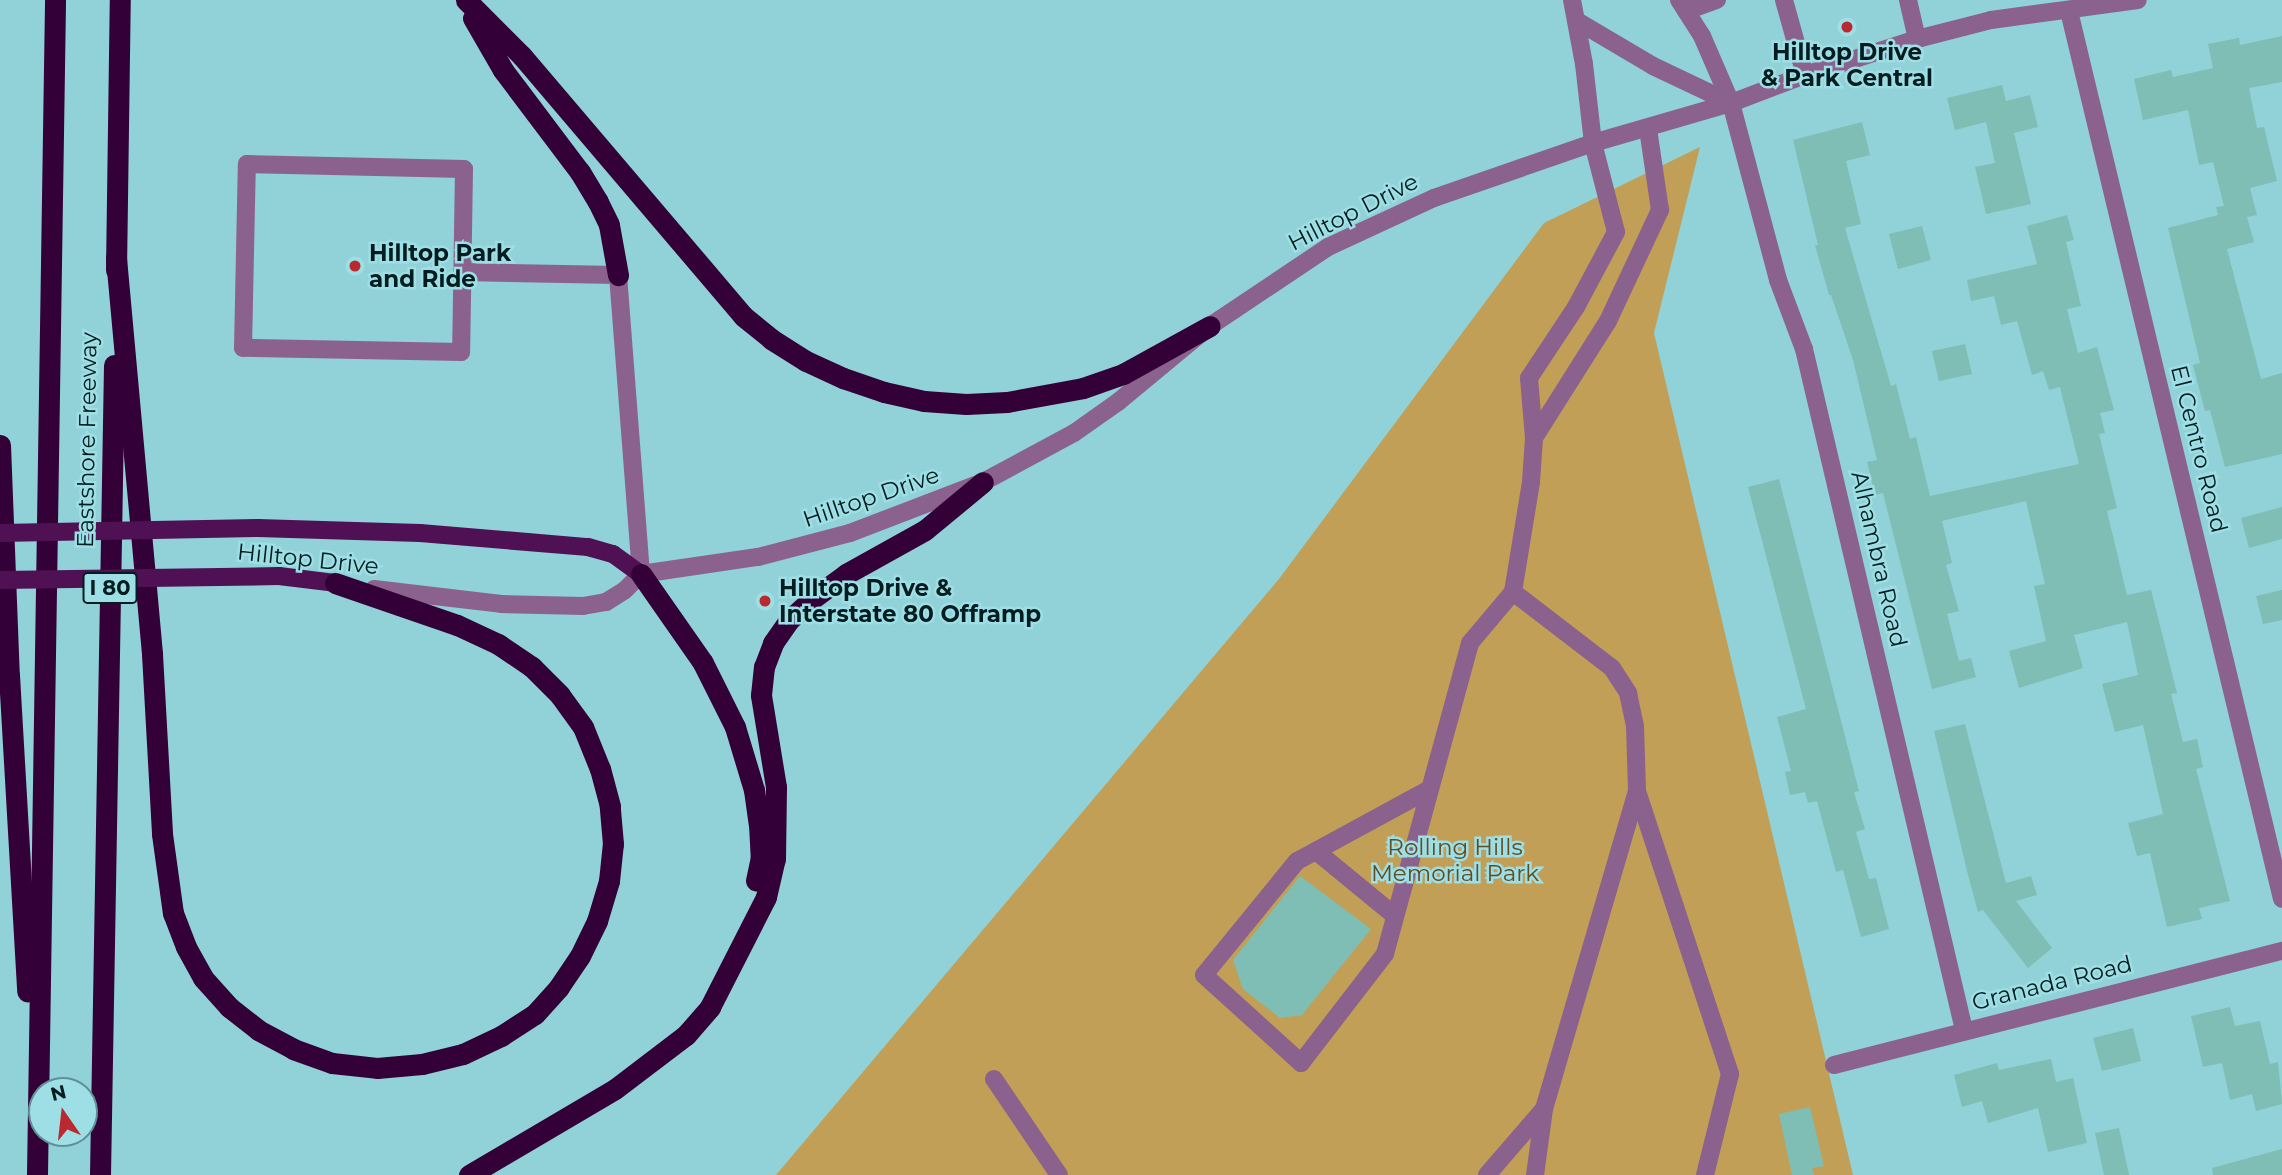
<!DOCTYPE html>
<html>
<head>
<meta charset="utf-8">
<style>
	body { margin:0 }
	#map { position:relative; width:2282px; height:1175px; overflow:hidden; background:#91d1d8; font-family:Montserrat,sans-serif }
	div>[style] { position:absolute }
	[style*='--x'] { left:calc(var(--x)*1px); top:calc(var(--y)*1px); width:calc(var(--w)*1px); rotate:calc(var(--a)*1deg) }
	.green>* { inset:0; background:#c19f57 }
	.building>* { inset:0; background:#7fbeb5 }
	.minor>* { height:18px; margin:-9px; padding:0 9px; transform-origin:9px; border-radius:9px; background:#8b628e }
	.major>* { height:18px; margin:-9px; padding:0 9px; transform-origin:9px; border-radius:9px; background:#4f1154 }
	.highway>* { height:21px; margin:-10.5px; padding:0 10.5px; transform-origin:10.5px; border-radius:10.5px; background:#330038 }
	.major-bridge>* { height:18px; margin:-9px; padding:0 9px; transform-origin:9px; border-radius:9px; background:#4f1154 }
	.dots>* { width:19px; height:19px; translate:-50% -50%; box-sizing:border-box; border:4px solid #9edee5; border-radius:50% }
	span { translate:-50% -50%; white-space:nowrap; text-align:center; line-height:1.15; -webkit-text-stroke:5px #9edee5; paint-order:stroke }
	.shield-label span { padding:2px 5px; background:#9edee5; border:2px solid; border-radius:5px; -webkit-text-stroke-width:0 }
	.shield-label { font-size:21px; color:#021c1f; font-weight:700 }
	.poi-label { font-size:23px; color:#021c1f; font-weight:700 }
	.left { translate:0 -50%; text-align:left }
	.street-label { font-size:23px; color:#021c1f }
	.park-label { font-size:23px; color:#5f4d25 }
	.north { position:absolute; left:28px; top:1077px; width:70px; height:70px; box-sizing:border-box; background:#9edee5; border:2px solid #609096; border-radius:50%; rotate:346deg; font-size:19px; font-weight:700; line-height:28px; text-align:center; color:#021c1f }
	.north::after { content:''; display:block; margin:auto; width:24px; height:32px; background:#b9292f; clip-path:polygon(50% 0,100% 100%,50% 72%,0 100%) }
</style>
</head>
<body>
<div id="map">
	<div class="green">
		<i style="clip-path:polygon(1700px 147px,1654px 333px,1853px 1175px,776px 1175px,1279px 579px,1544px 223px)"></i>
	</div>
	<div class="building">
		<i style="clip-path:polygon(2282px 36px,2282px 82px,2249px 88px,2257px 128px,2264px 127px,2277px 181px,2250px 188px,2257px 215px,2247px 217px,2254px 242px,2227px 249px,2261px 379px,2282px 373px,2282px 454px,2225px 467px,2210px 410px,2205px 411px,2193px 365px,2200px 363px,2168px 228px,2218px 215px,2216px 207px,2224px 206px,2213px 162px,2199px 165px,2188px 110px,2143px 120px,2134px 79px,2171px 70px,2173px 77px,2213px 68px,2208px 44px,2239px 38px,2240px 45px)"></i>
		<i style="clip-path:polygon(2002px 85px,2006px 101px,2030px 95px,2038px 127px,2014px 133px,2031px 204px,1986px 214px,1975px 167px,1995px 163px,1986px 122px,1955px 130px,1947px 98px)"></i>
		<i style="clip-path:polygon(1862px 122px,1870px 155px,1846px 161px,1861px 224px,1845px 228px,1891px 386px,1896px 384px,1910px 439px,1916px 437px,1930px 496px,2079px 464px,2060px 387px,2049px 390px,2043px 371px,2032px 375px,2017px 321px,2001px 325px,1994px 296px,1971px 301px,1967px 280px,2037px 264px,2027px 226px,2067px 215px,2074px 240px,2066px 242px,2081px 306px,2067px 309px,2078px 353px,2097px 347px,2114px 410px,2100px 413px,2105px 433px,2099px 434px,2117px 508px,2107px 511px,2127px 595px,2151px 590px,2177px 693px,2171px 694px,2183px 742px,2197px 739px,2203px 767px,2196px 769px,2230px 901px,2199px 908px,2202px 919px,2167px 927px,2150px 853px,2137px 856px,2128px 823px,2163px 814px,2143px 725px,2115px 732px,2102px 684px,2138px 675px,2127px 622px,2074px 635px,2083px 668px,2019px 688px,2009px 651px,2046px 641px,2034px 586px,2045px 584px,2026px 501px,1942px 521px,1952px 563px,1946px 565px,1959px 611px,1947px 614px,1959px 661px,1971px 658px,1976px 677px,1932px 689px,1883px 493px,1875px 495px,1867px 462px,1877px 460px,1853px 360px,1831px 295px,1829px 295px,1815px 245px,1818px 245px,1793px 140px)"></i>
		<i style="clip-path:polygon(1922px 226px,1931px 260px,1898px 269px,1889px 234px)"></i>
		<i style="clip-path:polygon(1965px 344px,1972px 374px,1939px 381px,1932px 351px)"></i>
		<i style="clip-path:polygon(1779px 479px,1859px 791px,1854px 792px,1865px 829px,1856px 832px,1869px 879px,1876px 878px,1889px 929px,1861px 937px,1843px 870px,1836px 872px,1817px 801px,1808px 803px,1805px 792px,1790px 795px,1785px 772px,1791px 771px,1777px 717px,1806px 709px,1748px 487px)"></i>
		<i style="clip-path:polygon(2282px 507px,2282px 539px,2249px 548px,2241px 518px)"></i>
		<i style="clip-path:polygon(2282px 590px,2282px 620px,2263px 624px,2256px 596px)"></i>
		<i style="clip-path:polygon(1965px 724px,2006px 883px,2031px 876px,2037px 895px,2016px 901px,2052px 948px,2028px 968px,1983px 910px,1978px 912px,1967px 871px,1934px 731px)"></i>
		<i style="clip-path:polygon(1300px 876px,1371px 929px,1302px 1015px,1280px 1018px,1243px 989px,1233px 960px)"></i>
		<i style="clip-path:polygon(2230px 1007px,2235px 1026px,2260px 1021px,2270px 1064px,2278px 1062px,2282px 1104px,2256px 1111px,2252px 1094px,2230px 1100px,2222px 1063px,2203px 1067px,2191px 1016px)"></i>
		<i style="clip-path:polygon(2133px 1028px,2141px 1061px,2102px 1071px,2093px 1038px)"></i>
		<i style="clip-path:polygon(2051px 1059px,2056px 1082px,2073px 1078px,2087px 1143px,2048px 1152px,2038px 1108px,1988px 1123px,1982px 1101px,1962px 1107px,1954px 1075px,1997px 1063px,1999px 1070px)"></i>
		<i style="clip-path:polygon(1810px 1107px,1824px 1166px,1812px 1168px,1814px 1175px,1792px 1175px,1779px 1114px)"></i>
		<i style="clip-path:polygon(2119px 1128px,2129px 1175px,2104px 1175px,2095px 1133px)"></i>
		<i style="clip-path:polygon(2282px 1149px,2282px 1175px,2213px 1175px,2212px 1168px)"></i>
	</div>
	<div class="minor">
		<i style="--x:1679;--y:0;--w:43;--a:57.4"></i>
		<i style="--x:1702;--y:36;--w:73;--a:66.6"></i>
		<i style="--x:1731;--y:103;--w:183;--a:75.1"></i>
		<i style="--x:1778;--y:280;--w:74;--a:69.4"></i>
		<i style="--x:1804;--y:349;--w:700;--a:76.78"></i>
		<i style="--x:1784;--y:0;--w:78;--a:74.4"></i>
		<i style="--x:1908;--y:0;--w:40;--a:77"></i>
		<i style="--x:1686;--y:11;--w:33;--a:-20"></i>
		<i style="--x:2069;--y:11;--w:913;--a:76.51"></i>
		<i style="--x:1577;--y:21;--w:88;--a:30.6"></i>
		<i style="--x:1653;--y:66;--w:86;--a:25.4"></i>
		<i style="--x:247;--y:164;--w:217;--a:1.3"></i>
		<i style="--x:464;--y:169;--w:183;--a:90.9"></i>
		<i style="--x:461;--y:352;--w:218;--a:-178.9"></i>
		<i style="--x:243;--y:348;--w:184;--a:-88.8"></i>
		<i style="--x:462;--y:272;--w:156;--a:1.1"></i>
		<i style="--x:618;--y:275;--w:300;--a:85.6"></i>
		<i style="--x:1534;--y:438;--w:138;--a:-57.7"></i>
		<i style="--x:1608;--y:321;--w:123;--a:-64.9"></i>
		<i style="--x:1660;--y:210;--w:82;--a:-98.4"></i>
		<i style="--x:374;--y:589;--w:128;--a:6.7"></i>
		<i style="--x:501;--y:604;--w:82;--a:1.4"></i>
		<i style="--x:583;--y:606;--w:23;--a:-10"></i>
		<i style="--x:606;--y:602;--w:22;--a:-32"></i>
		<i style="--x:625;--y:590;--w:23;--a:-45"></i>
		<i style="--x:641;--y:574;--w:118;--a:-8.3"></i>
		<i style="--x:758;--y:557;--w:95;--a:-14.6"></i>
		<i style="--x:850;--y:533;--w:142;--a:-21"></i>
		<i style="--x:983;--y:482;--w:103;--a:-28.3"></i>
		<i style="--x:1074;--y:433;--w:54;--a:-35.2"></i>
		<i style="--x:1118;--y:402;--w:119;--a:-39.6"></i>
		<i style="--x:1210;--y:326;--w:142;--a:-33.8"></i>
		<i style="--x:1328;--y:247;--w:117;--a:-24.8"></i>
		<i style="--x:1434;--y:198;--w:168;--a:-19.1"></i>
		<i style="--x:1593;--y:143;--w:144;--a:-16.2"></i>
		<i style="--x:1731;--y:103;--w:79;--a:-20.7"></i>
		<i style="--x:1805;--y:75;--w:118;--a:-17.8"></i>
		<i style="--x:1917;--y:39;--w:76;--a:-14.4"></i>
		<i style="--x:1991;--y:20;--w:148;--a:-7.7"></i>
		<i style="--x:1513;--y:592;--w:111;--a:-80.7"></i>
		<i style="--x:1531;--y:482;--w:44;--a:-86.1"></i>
		<i style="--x:1534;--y:438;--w:60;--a:-94.8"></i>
		<i style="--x:1529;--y:378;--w:85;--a:-56.5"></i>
		<i style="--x:1576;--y:307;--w:85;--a:-61.9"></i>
		<i style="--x:1616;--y:232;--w:92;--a:-104.5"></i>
		<i style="--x:1593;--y:143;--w:80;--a:-96.5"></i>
		<i style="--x:1584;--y:64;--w:65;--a:-100.6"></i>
		<i style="--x:1428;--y:790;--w:149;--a:151.5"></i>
		<i style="--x:1297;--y:861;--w:147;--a:129.2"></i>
		<i style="--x:1204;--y:975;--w:131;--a:42.2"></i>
		<i style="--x:1301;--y:1063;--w:138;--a:-52.4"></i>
		<i style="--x:1385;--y:954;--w:322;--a:-74.7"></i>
		<i style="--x:1470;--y:643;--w:67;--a:-49.9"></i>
		<i style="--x:1513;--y:592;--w:125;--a:37.5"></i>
		<i style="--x:1612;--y:668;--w:30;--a:57"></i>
		<i style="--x:1628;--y:693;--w:34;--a:78"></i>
		<i style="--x:1635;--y:726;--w:65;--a:88.2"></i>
		<i style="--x:1637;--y:791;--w:298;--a:71.8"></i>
		<i style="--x:1730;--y:1074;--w:104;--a:103.9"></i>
		<i style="--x:1316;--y:851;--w:102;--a:39.4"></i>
		<i style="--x:1834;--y:1065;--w:462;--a:-14.3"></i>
		<i style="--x:994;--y:1079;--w:116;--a:55.9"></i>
		<i style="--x:1487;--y:1175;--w:87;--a:-49.2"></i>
		<i style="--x:1535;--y:1175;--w:67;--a:-82.2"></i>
		<i style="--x:1544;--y:1109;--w:331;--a:-73.7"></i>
	</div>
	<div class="major">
		<i style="--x:258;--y:528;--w:162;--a:1.8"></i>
		<i style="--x:420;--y:533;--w:169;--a:4.8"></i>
		<i style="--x:588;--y:547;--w:26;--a:16"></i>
		<i style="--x:613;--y:554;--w:34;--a:36"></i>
		<i style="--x:279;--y:576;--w:56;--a:7.1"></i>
	</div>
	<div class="highway">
		<i style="--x:466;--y:0;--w:79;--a:45"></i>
		<i style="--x:522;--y:56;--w:341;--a:49.6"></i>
		<i style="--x:743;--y:316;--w:36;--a:39"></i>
		<i style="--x:771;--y:339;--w:41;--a:32.2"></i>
		<i style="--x:806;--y:361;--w:41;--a:24.7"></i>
		<i style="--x:843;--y:378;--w:43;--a:18.9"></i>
		<i style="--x:884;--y:392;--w:41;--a:12.7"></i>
		<i style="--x:924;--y:401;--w:42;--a:4.1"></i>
		<i style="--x:966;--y:404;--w:41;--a:-2.8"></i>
		<i style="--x:1007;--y:402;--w:77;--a:-10.4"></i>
		<i style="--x:1083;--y:388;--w:42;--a:-19.3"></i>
		<i style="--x:1123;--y:374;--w:99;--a:-28.9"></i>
		<i style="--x:473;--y:18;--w:60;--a:60"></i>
		<i style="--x:503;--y:70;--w:128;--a:53"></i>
		<i style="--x:580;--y:172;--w:35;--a:59"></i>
		<i style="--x:598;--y:202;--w:25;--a:64"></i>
		<i style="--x:609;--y:225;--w:51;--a:79.8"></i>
		<i style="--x:116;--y:258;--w:398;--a:84.8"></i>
		<i style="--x:152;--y:654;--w:180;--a:86.8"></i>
		<i style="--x:162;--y:834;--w:80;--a:82.1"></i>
		<i style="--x:173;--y:913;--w:36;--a:69"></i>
		<i style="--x:186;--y:947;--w:35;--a:61"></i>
		<i style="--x:203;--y:978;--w:39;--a:48"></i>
		<i style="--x:229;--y:1007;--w:37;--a:38"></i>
		<i style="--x:258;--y:1030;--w:40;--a:28"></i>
		<i style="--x:293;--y:1049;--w:41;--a:19.7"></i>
		<i style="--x:332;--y:1063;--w:45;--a:6.3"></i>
		<i style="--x:377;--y:1068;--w:45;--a:-5.1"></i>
		<i style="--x:422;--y:1064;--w:42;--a:-13.7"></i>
		<i style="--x:463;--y:1054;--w:42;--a:-25.3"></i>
		<i style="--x:501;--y:1036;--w:40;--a:-32.9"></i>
		<i style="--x:535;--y:1014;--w:36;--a:-48"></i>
		<i style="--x:559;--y:987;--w:37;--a:-56"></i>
		<i style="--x:580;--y:956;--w:39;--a:-64"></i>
		<i style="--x:597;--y:921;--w:42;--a:-73.3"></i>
		<i style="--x:609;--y:881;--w:37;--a:-84"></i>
		<i style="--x:613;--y:844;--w:38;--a:-95"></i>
		<i style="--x:610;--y:806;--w:38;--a:-105"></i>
		<i style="--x:600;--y:769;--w:45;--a:-112"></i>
		<i style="--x:583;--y:727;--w:39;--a:-126"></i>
		<i style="--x:560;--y:695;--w:40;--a:-135"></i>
		<i style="--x:532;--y:667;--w:41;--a:-145.9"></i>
		<i style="--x:498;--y:644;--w:45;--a:-155.1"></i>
		<i style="--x:457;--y:625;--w:129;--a:-161"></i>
		<i style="--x:116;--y:270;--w:270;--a:-89.2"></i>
		<i style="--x:0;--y:445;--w:230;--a:87.8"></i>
		<i style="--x:9;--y:675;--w:317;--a:86.7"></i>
		<i style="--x:641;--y:574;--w:108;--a:55.1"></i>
		<i style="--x:703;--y:663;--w:72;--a:63.4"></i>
		<i style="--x:735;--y:727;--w:66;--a:73.2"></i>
		<i style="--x:754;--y:790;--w:34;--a:82"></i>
		<i style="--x:759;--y:824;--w:33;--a:87"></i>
		<i style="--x:761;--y:857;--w:24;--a:102"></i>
		<i style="--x:37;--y:1175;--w:1175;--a:-89.12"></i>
		<i style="--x:100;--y:1175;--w:810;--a:-89.01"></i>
		<i style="--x:469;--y:1175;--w:169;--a:-30.5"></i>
		<i style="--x:615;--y:1089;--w:89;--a:-37.3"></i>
		<i style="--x:686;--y:1035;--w:37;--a:-49"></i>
		<i style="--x:710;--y:1007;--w:123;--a:-63"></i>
		<i style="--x:766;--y:897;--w:39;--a:-77"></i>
		<i style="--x:775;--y:859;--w:72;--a:-89.2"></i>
		<i style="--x:776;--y:787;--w:93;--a:-99.3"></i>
		<i style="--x:761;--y:695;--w:28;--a:-84"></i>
		<i style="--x:764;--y:667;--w:26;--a:-69"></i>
		<i style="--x:773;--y:643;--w:28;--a:-55"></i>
		<i style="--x:789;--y:620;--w:36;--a:-42"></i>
		<i style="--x:816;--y:596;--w:37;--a:-36"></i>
		<i style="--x:846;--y:574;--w:90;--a:-29.1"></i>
		<i style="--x:925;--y:530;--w:75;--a:-39.6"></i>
	</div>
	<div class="major-bridge">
		<i style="--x:0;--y:533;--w:258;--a:-1.1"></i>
		<i style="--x:0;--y:580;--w:279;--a:-0.8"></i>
	</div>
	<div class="dots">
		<i style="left:1847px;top:27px;background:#b9292f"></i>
		<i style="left:355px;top:266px;background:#b9292f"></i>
		<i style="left:765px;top:601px;background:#b9292f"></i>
	</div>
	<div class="shield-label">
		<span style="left:110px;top:588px">I 80</span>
	</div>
	<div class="poi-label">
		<span style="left:1847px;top:65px">Hilltop Drive<br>&amp; Park Central</span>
		<span class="left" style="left:369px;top:266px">Hilltop Park<br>and Ride</span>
		<span class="left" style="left:779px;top:601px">Hilltop Drive &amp;<br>Interstate 80 Offramp</span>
	</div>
	<div class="street-label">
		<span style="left:1353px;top:212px;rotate:-27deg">Hilltop Drive</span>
		<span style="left:87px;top:440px;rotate:-89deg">Eastshore Freeway</span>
		<span style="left:2199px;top:449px;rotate:76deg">El Centro Road</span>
		<span style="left:871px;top:497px;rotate:-19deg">Hilltop Drive</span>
		<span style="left:308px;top:559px;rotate:6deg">Hilltop Drive</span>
		<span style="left:1879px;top:559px;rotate:77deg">Alhambra Road</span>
		<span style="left:2052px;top:983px;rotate:-14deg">Granada Road</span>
	</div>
	<div class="park-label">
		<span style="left:1455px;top:860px">Rolling Hills<br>Memorial Park</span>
	</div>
	<div class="north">N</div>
</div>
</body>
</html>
